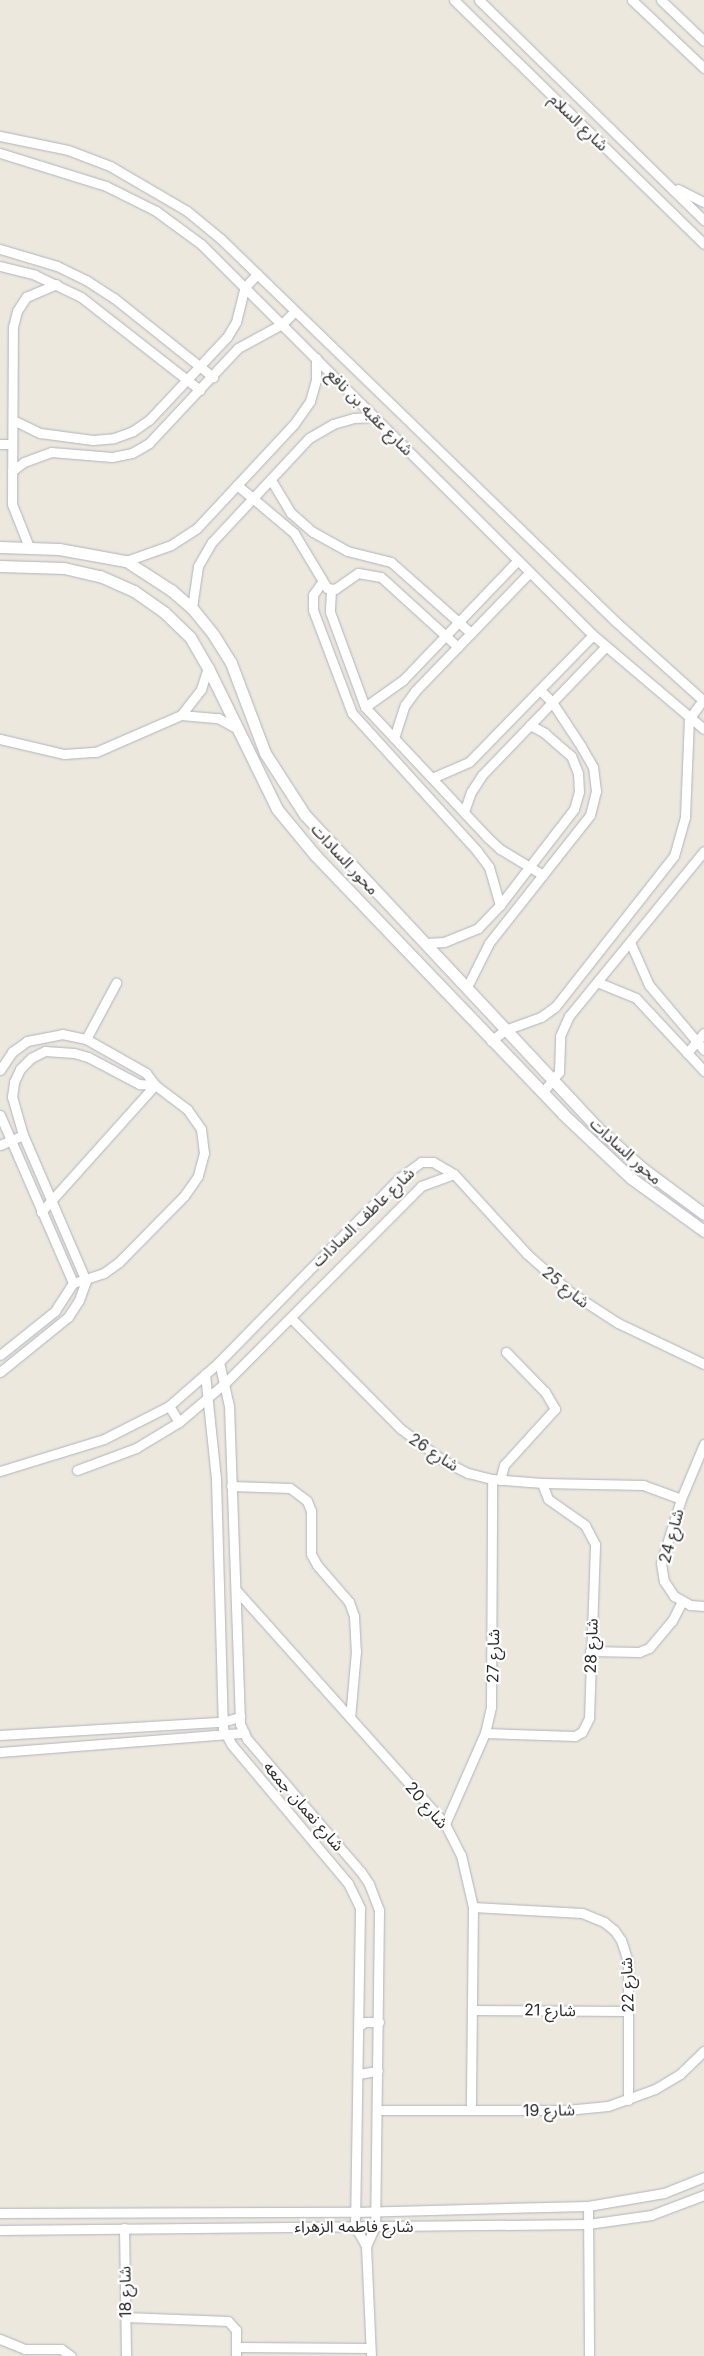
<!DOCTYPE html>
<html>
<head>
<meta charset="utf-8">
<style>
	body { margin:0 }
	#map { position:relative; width:704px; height:2356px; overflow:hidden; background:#ece8de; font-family:Inter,"Noto Sans Arabic",sans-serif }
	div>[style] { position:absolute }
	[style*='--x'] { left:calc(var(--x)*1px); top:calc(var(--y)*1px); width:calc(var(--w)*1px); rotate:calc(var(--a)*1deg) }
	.roads { filter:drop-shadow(0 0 1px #b1b3be) drop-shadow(0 0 1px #b1b3be) }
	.minor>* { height:9px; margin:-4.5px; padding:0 4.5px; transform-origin:4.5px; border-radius:4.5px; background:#fff }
	.tertiary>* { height:11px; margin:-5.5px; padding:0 5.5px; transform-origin:5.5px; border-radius:5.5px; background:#fff }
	span { translate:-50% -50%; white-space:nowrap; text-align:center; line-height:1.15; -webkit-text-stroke:4.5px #fff; paint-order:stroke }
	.street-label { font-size:16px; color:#2b2b2b }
</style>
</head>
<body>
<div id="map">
	<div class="roads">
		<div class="minor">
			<i style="--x:454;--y:0;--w:349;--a:44.3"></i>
			<i style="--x:479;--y:0;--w:315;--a:44.4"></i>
			<i style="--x:632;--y:0;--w:99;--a:43.4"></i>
			<i style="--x:661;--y:0;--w:59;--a:43.6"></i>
			<i style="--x:0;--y:136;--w:69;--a:11.6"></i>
			<i style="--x:68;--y:150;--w:45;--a:20.9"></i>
			<i style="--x:110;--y:166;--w:89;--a:30.3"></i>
			<i style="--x:187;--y:211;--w:44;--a:39.5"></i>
			<i style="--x:221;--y:239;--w:549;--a:44.11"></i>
			<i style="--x:615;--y:621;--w:120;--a:42"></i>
			<i style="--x:0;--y:153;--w:111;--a:17.3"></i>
			<i style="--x:106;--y:186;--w:56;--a:26.6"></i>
			<i style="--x:156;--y:211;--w:56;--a:36.3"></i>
			<i style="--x:201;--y:244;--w:554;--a:44.93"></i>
			<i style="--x:593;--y:635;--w:145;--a:40.3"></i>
			<i style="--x:678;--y:189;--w:29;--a:27"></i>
			<i style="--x:0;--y:249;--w:59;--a:16.6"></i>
			<i style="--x:57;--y:266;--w:32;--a:26"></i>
			<i style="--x:86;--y:280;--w:33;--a:33"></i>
			<i style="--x:114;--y:298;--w:127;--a:38.6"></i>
			<i style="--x:0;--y:266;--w:36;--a:14"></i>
			<i style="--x:35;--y:275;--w:51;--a:25.6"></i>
			<i style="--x:81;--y:297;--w:151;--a:38"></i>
			<i style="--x:13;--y:420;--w:30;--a:26"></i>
			<i style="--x:40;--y:433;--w:53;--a:7.5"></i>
			<i style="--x:93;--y:440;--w:21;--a:-5"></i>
			<i style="--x:114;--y:438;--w:20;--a:-20"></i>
			<i style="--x:133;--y:431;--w:19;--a:-35"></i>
			<i style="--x:149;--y:420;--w:114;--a:-46.8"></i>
			<i style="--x:227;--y:337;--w:17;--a:-59"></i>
			<i style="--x:236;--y:322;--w:36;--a:-76"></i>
			<i style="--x:245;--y:287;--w:18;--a:-47"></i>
			<i style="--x:0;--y:444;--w:12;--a:0"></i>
			<i style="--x:12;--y:471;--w:15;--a:-37"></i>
			<i style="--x:24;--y:462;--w:29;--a:-20"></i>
			<i style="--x:51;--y:452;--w:61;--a:4.7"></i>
			<i style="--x:112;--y:457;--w:20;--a:-11"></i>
			<i style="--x:132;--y:453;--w:20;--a:-30"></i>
			<i style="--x:149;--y:443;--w:130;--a:-46.9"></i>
			<i style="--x:238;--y:348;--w:50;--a:-28.6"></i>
			<i style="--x:282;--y:324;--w:18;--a:-45"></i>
			<i style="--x:271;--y:480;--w:39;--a:59"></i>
			<i style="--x:291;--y:513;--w:29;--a:41"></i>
			<i style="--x:313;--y:532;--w:39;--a:29"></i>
			<i style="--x:347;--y:551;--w:45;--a:14"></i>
			<i style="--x:391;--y:562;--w:107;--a:41.6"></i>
			<i style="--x:237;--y:485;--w:75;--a:40.1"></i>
			<i style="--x:294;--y:533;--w:64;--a:59"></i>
			<i style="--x:327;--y:588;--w:8;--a:7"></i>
			<i style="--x:335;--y:589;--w:28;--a:-35"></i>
			<i style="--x:358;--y:573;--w:23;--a:10"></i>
			<i style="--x:381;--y:577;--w:104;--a:42.3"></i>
			<i style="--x:29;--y:547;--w:46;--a:-111.6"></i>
			<i style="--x:12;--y:504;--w:177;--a:-89.7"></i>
			<i style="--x:13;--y:327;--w:16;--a:-76"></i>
			<i style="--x:17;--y:311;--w:17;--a:-57"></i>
			<i style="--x:26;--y:297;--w:33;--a:-23"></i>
			<i style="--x:126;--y:561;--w:48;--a:-19.6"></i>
			<i style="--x:171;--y:545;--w:31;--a:-33"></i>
			<i style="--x:197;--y:528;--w:142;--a:-47"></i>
			<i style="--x:294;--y:424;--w:28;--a:-55"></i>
			<i style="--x:310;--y:401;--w:22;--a:-74"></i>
			<i style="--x:316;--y:380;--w:22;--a:-90"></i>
			<i style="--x:322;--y:582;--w:16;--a:125"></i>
			<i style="--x:313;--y:595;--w:15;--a:90"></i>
			<i style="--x:313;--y:610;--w:110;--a:69.3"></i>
			<i style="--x:352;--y:713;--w:186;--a:47.8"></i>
			<i style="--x:477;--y:851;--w:20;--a:53"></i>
			<i style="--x:489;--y:867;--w:40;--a:74"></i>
			<i style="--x:331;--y:590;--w:22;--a:93"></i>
			<i style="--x:330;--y:612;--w:101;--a:69.8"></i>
			<i style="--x:365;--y:707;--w:178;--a:46.8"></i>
			<i style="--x:487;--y:837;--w:18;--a:43"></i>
			<i style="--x:500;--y:849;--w:50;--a:31.2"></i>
			<i style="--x:192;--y:608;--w:42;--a:-81.9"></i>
			<i style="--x:198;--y:566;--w:28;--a:-60"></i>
			<i style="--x:212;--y:542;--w:142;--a:-47"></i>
			<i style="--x:309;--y:438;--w:28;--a:-30"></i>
			<i style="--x:333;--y:424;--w:22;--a:-16"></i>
			<i style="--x:354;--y:418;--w:21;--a:-3"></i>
			<i style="--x:365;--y:707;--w:47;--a:-35.4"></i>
			<i style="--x:403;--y:680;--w:166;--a:-46.2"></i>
			<i style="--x:181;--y:715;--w:37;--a:5"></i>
			<i style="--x:218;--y:718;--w:18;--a:29"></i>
			<i style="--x:394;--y:738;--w:35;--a:-72"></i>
			<i style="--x:405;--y:705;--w:17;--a:-54"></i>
			<i style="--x:415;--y:691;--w:165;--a:-46"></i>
			<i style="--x:0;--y:739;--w:66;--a:13.2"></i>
			<i style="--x:64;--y:754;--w:32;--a:-4"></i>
			<i style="--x:96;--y:752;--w:93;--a:-23.5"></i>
			<i style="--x:181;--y:715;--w:33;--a:-52"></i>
			<i style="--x:201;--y:689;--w:22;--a:-72"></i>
			<i style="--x:432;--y:778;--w:40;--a:-23.4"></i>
			<i style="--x:469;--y:762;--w:177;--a:-45.7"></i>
			<i style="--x:464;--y:812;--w:21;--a:-71"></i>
			<i style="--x:471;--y:792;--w:20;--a:-57"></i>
			<i style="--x:482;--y:775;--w:179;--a:-46.1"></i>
			<i style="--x:630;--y:942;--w:47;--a:66.2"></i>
			<i style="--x:649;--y:985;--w:85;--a:49.8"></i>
			<i style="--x:426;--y:943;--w:18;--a:-3"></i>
			<i style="--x:444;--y:942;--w:37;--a:-22"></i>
			<i style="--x:478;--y:928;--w:32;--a:-46"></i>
			<i style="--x:500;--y:905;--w:121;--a:-52.4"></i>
			<i style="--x:574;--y:809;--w:18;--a:-74"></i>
			<i style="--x:579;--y:792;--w:19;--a:-93"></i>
			<i style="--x:578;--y:773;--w:18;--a:-112"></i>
			<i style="--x:571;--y:756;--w:35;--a:-139"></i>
			<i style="--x:545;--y:733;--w:17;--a:-152"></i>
			<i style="--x:597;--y:982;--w:42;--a:22.3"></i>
			<i style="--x:636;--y:998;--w:100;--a:47"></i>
			<i style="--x:467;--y:987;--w:49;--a:-63.4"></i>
			<i style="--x:489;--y:943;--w:163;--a:-51.7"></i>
			<i style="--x:590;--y:815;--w:25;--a:-76"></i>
			<i style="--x:596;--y:791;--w:24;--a:-97"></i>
			<i style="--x:593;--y:767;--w:24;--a:-120"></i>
			<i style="--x:581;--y:746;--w:53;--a:-123.4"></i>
			<i style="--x:552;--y:702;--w:17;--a:-135"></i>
			<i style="--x:86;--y:1039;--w:64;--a:-61.8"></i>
			<i style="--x:491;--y:1041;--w:18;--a:-38"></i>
			<i style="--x:505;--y:1030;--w:38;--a:-20"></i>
			<i style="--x:541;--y:1017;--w:17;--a:-36"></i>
			<i style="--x:555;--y:1007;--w:192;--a:-51.8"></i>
			<i style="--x:674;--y:856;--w:41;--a:-74.2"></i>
			<i style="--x:685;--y:817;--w:98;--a:-87.7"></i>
			<i style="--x:689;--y:719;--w:24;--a:-54"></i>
			<i style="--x:687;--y:1053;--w:26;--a:-50"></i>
			<i style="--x:0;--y:1070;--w:22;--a:-56"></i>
			<i style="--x:12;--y:1052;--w:19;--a:-36"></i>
			<i style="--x:27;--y:1041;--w:36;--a:-11"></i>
			<i style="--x:62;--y:1034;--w:25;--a:12"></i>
			<i style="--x:86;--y:1039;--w:69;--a:29.5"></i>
			<i style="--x:146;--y:1073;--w:15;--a:53"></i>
			<i style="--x:155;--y:1085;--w:40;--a:37"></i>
			<i style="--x:187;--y:1109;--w:24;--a:55"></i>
			<i style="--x:201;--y:1129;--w:24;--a:83"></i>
			<i style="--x:204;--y:1153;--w:24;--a:105"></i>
			<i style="--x:198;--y:1176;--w:24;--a:125"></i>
			<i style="--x:184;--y:1196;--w:93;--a:134.6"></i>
			<i style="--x:119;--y:1262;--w:19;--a:144"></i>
			<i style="--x:104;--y:1273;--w:33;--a:162"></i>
			<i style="--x:542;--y:1093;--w:27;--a:-51"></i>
			<i style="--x:559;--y:1072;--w:36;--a:-88"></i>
			<i style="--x:560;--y:1036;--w:22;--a:-66"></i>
			<i style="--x:569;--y:1016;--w:213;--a:-50.7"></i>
			<i style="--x:0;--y:1115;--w:183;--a:66.5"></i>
			<i style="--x:73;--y:1283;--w:33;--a:123"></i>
			<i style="--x:55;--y:1311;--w:70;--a:141.3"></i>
			<i style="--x:0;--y:1145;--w:25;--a:-23"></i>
			<i style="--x:41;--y:1212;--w:171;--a:-48.1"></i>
			<i style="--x:291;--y:1318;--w:156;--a:45.3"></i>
			<i style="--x:401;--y:1429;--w:54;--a:36.7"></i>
			<i style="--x:444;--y:1461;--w:27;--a:27"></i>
			<i style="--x:468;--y:1473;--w:25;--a:14"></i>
			<i style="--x:492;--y:1479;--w:50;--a:4.6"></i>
			<i style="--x:542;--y:1483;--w:101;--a:1.1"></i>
			<i style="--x:643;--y:1485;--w:40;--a:20.2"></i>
			<i style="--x:219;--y:1362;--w:45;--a:77.2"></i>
			<i style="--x:229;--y:1406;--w:318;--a:88"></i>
			<i style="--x:240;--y:1724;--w:17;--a:65"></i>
			<i style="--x:247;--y:1739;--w:175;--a:49.4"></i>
			<i style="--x:361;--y:1872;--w:14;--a:56"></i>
			<i style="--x:369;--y:1884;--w:28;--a:69"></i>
			<i style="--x:379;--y:1910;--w:316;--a:90.7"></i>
			<i style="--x:375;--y:2226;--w:22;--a:114"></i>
			<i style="--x:366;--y:2246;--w:110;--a:87.4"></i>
			<i style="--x:0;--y:1372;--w:87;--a:-39"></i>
			<i style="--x:68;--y:1317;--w:20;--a:-57"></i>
			<i style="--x:79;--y:1300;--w:20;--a:-70"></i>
			<i style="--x:86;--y:1281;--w:159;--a:-113.3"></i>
			<i style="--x:23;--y:1135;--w:40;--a:-106"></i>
			<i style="--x:12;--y:1097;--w:15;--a:-82"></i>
			<i style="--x:14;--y:1082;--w:14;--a:-65"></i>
			<i style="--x:20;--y:1069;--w:16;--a:-45"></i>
			<i style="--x:31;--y:1058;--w:16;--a:-27"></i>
			<i style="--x:45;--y:1051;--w:29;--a:4"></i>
			<i style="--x:74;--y:1053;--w:15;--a:16"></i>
			<i style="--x:88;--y:1057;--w:58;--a:27.9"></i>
			<i style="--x:139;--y:1084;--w:16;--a:4"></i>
			<i style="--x:205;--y:1374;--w:106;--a:84"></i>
			<i style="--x:216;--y:1479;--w:250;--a:88.4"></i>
			<i style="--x:223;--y:1729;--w:18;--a:61"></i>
			<i style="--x:232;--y:1745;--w:180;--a:50"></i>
			<i style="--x:348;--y:1883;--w:28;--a:64"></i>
			<i style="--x:360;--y:1908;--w:318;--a:90.9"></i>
			<i style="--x:355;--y:2226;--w:23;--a:61"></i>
			<i style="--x:169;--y:1406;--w:19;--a:58"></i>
			<i style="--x:704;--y:1444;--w:60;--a:112.7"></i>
			<i style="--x:681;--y:1499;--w:67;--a:107.4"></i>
			<i style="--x:661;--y:1563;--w:18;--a:81"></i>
			<i style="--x:664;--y:1581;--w:18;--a:56"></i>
			<i style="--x:674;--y:1596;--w:18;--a:29"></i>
			<i style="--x:690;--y:1605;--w:14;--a:4"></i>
			<i style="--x:77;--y:1470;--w:63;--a:-20.4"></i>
			<i style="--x:136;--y:1448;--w:50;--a:-31.2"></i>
			<i style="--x:179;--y:1422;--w:60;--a:-40.3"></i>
			<i style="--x:225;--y:1383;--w:278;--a:-45.1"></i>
			<i style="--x:421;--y:1186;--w:35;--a:-20"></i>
			<i style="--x:0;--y:1471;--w:109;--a:-17.1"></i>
			<i style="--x:104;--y:1439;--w:73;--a:-26.9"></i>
			<i style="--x:169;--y:1406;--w:67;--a:-41.3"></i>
			<i style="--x:219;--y:1362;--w:256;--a:-45.6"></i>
			<i style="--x:398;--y:1179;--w:29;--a:-36"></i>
			<i style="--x:421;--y:1162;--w:12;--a:0"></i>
			<i style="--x:433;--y:1162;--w:24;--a:30"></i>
			<i style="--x:454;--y:1174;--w:108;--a:47.6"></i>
			<i style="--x:527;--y:1254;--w:57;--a:41.5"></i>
			<i style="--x:570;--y:1292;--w:57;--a:32.9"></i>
			<i style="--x:618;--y:1323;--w:95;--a:25.5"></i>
			<i style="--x:500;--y:1480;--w:16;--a:-75"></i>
			<i style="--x:504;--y:1465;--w:76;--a:-47.7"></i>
			<i style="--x:555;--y:1409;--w:20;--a:-120"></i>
			<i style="--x:545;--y:1392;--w:56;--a:-134.3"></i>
			<i style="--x:231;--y:1486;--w:59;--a:1.9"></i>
			<i style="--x:290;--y:1488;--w:21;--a:37"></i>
			<i style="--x:307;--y:1501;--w:11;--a:68"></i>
			<i style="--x:311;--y:1511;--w:43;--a:90"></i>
			<i style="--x:311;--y:1554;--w:13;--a:61"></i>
			<i style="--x:317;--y:1565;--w:49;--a:49.1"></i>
			<i style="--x:349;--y:1602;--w:15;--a:70"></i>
			<i style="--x:354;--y:1616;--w:35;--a:87"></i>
			<i style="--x:356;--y:1651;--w:67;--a:95.1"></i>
			<i style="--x:236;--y:1590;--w:314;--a:48.2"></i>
			<i style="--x:445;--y:1824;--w:35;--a:63"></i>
			<i style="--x:461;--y:1855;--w:53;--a:77"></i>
			<i style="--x:473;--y:1907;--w:203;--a:90.6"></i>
			<i style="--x:590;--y:1651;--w:49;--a:1.2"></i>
			<i style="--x:639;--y:1652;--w:11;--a:-22"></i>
			<i style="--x:649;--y:1648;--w:35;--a:-50"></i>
			<i style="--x:672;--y:1621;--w:22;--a:-63"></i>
			<i style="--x:485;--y:1733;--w:90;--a:1.9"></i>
			<i style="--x:575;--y:1736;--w:8;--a:-30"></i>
			<i style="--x:582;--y:1732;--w:16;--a:-63"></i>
			<i style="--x:589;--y:1718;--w:174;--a:-88"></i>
			<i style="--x:595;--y:1544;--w:21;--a:-118"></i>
			<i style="--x:585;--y:1525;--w:45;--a:-144.9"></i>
			<i style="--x:548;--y:1499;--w:17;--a:-111"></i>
			<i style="--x:0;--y:1735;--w:222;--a:-3.4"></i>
			<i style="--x:222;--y:1722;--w:19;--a:-16"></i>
			<i style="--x:0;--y:1752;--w:245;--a:-4.5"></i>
			<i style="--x:445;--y:1824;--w:99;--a:-66.3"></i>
			<i style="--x:485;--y:1733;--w:27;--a:-77"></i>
			<i style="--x:491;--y:1707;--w:228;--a:-89.7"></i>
			<i style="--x:473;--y:1907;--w:109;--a:3.2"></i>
			<i style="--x:582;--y:1913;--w:24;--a:22"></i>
			<i style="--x:604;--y:1922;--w:13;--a:39"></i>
			<i style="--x:614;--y:1930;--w:12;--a:55"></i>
			<i style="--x:621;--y:1940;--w:22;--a:72"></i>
			<i style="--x:628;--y:1961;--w:139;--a:90"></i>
			<i style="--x:472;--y:2010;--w:156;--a:0.4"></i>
			<i style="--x:359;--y:2026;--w:7;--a:-34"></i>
			<i style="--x:365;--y:2022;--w:14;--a:0"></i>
			<i style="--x:358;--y:2074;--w:20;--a:-9"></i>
			<i style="--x:378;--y:2110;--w:188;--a:0"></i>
			<i style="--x:566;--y:2110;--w:42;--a:-5.4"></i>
			<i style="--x:608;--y:2106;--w:50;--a:-19.9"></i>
			<i style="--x:655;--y:2089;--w:29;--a:-31"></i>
			<i style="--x:680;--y:2074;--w:33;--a:-44"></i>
			<i style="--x:588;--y:2206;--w:150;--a:89.6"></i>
			<i style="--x:0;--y:2213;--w:355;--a:-0.2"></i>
			<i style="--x:355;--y:2212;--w:233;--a:-1.5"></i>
			<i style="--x:588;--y:2206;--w:77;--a:-9.7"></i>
			<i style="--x:664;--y:2193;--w:43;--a:-21.8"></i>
			<i style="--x:124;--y:2228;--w:128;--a:89.1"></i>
			<i style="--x:0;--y:2230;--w:588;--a:-0.58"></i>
			<i style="--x:588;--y:2224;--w:64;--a:-8.1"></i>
			<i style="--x:651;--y:2215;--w:57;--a:-20.7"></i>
			<i style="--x:125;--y:2317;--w:103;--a:2.2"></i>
			<i style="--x:228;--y:2321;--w:12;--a:48"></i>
			<i style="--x:236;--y:2330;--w:26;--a:90"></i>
			<i style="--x:0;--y:2339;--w:27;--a:22"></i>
			<i style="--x:25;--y:2349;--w:36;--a:0"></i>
			<i style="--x:61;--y:2349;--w:12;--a:35"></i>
			<i style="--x:236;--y:2347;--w:134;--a:0.4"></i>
		</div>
		<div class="tertiary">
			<i style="--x:0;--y:547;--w:59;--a:1.9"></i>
			<i style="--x:59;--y:549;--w:68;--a:10.2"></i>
			<i style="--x:126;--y:561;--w:54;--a:32.8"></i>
			<i style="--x:171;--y:590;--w:28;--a:41"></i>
			<i style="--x:192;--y:608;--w:33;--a:51"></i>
			<i style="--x:213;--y:634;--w:34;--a:58"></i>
			<i style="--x:231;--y:663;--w:96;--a:69.3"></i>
			<i style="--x:265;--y:753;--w:74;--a:57.2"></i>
			<i style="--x:305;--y:815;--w:433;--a:46.9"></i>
			<i style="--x:601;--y:1131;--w:55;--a:42.1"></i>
			<i style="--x:642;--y:1168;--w:77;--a:36.6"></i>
			<i style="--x:0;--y:566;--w:64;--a:1.8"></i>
			<i style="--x:64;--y:568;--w:37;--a:13"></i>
			<i style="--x:100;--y:576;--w:37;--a:24"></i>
			<i style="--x:134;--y:591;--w:37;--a:35"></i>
			<i style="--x:164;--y:612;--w:36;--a:44"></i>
			<i style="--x:190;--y:637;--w:36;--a:60"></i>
			<i style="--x:208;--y:668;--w:157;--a:63.9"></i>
			<i style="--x:277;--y:809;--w:60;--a:50.4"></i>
			<i style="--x:315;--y:855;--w:359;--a:46.2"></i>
			<i style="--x:563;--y:1114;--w:93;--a:43.3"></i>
			<i style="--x:631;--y:1178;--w:90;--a:36"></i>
		</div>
	</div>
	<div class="street-label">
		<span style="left:579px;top:122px;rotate:44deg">شارع السلام</span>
		<span style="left:370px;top:412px;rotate:45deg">شارع عقبه بن نافع</span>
		<span style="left:345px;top:859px;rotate:47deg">محور السادات</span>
		<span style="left:626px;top:1151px;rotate:42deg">محور السادات</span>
		<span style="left:363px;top:1217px;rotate:-44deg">شارع عاطف السادات</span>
		<span style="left:566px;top:1287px;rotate:39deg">شارع 25</span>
		<span style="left:434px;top:1452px;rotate:33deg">شارع 26</span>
		<span style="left:671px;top:1536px;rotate:-75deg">شارع 24</span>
		<span style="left:591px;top:1646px;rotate:-88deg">شارع 28</span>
		<span style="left:493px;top:1656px;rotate:-89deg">شارع 27</span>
		<span style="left:427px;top:1805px;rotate:49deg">شارع 20</span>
		<span style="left:304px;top:1806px;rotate:49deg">شارع نعمان جمعه</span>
		<span style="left:627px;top:1985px;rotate:-92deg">شارع 22</span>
		<span style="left:550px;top:2010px;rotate:1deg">شارع 21</span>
		<span style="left:549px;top:2110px;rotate:-1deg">شارع 19</span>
		<span style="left:354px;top:2226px">شارع فاطمه الزهراء</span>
		<span style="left:125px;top:2292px;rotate:-91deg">شارع 18</span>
	</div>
</div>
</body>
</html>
